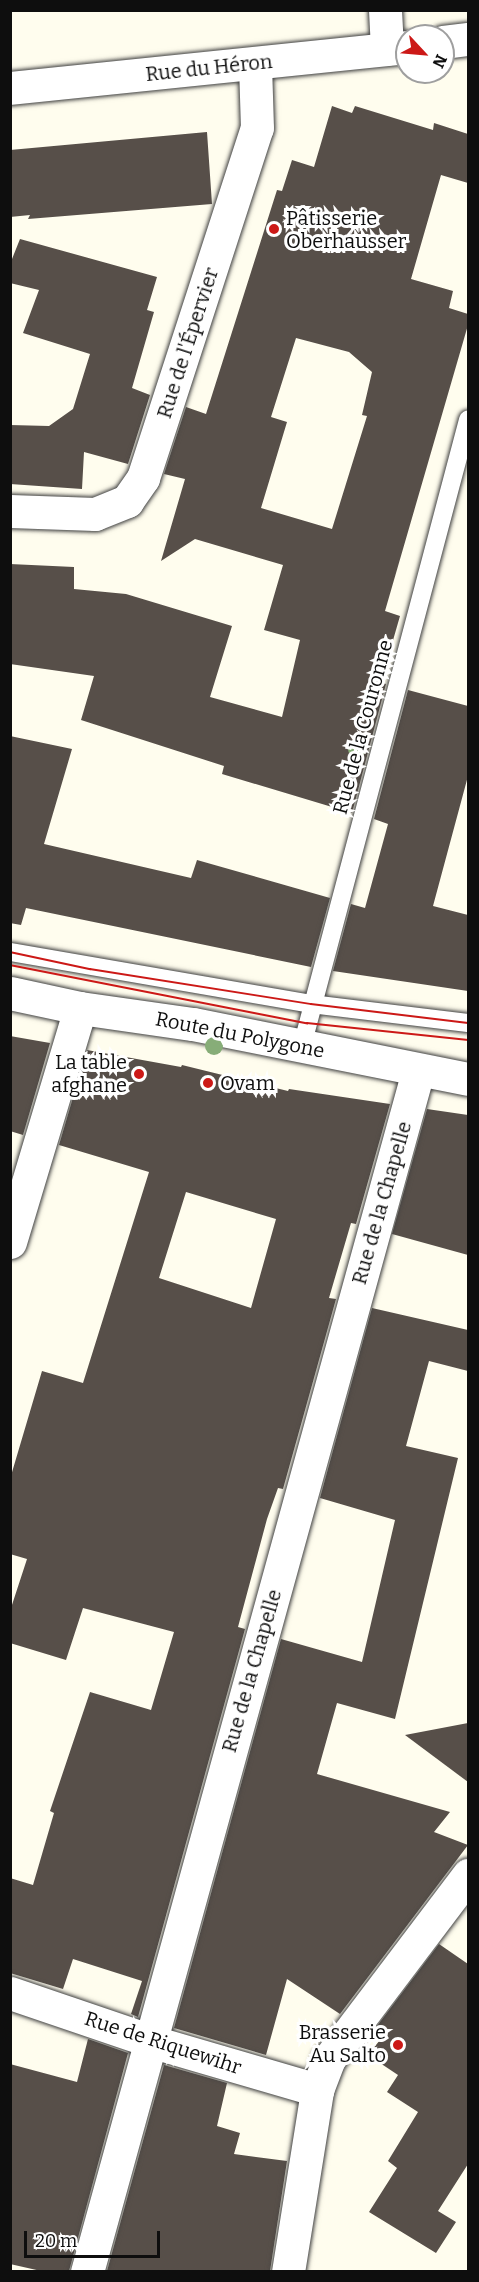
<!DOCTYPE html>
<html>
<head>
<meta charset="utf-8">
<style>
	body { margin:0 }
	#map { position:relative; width:479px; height:2282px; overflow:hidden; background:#fffdee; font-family:Bitter,serif }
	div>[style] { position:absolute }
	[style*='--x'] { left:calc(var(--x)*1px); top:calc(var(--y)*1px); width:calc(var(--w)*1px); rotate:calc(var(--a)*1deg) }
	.building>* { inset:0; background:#574f49 }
	.roads { filter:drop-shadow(0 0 2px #414141) drop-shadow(0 0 2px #414141) }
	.service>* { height:18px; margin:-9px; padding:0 9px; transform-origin:9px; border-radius:9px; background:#fff }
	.minor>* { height:33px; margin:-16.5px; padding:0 16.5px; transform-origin:16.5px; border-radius:16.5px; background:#fff }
	.tertiary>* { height:33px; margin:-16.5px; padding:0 16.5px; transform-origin:16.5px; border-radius:16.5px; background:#fff }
	.tram>* { height:1.5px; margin:-0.75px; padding:0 0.75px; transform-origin:0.75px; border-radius:0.75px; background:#cc1917 }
	.trees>* { width:18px; height:18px; margin:-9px; border-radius:50%; background:#87ad78 }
	.dots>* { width:16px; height:16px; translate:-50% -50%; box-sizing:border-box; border:3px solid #fff; border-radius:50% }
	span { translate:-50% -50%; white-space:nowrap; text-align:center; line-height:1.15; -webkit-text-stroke:6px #fff; paint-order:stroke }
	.street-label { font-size:20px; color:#0e0e0e }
	.poi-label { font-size:20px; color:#0e0e0e }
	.left { translate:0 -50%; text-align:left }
	.right { translate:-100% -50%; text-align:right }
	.frame { position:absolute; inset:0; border:12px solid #0e0e0e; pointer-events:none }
	.north { position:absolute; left:395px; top:24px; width:60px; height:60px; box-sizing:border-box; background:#fff; border:2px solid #9f9f9f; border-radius:50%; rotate:116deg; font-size:16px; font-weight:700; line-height:24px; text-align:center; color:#0e0e0e }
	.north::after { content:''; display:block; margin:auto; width:21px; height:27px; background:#cc1917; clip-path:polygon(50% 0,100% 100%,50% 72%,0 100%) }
	.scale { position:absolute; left:24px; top:2231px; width:136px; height:27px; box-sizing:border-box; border:3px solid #0e0e0e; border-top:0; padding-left:8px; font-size:18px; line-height:21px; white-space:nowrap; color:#0e0e0e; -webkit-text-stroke:4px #fff; paint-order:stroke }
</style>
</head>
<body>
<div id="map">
	<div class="building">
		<i style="clip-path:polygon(evenodd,332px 106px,352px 113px,355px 106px,433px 130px,434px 123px,468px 134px,468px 183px,441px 175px,411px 279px,453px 291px,449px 308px,468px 314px,468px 325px,385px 611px,400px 616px,381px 682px,386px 684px,352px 813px,222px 774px,224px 766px,81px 720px,94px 676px,10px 664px,10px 564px,74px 567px,74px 589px,126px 594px,232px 626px,210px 697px,282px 717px,300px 640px,264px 630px,283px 565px,195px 539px,161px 561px,185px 479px,164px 474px,186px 407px,206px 414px,277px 190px,282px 191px,292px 160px,314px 167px,332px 106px,296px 338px,349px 352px,372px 372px,362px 415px,367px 416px,332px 529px,261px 508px,287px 422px,271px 417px,296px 338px)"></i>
		<i style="clip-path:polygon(207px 132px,212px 204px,28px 219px,30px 215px,10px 217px,10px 150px)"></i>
		<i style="clip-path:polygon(20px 239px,157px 277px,147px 310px,154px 312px,132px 388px,150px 395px,128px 464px,84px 452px,82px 489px,10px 484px,10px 425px,49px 426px,73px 409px,90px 354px,23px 333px,39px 290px,10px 283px,10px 264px)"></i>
		<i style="clip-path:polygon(408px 690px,468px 706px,468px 776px,433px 906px,468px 915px,468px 991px,333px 971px,351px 904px,365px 908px,388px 824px,374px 819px)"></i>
		<i style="clip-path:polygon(10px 736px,72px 749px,44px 844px,191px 878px,197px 860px,330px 898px,311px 967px,26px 908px,21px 925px,10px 923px)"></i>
		<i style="clip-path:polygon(10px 1036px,50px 1043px,23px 1135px,10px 1131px)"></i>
		<i style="clip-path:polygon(evenodd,87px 1050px,181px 1067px,182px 1065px,288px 1091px,289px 1089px,390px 1104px,356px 1224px,351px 1223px,329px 1298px,336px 1299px,283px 1489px,278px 1488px,267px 1519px,238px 1627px,245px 1629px,138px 2017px,131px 2014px,142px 1981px,73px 1959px,63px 1989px,10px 1973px,10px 1878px,33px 1885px,54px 1813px,50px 1811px,90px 1692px,151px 1710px,174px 1632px,83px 1608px,66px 1660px,10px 1643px,10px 1611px,27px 1559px,10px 1554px,10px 1479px,42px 1371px,83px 1383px,149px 1172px,59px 1145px,87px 1050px,186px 1192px,276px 1219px,251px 1308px,159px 1278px,186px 1192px)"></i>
		<i style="clip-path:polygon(427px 1109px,468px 1115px,468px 1255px,392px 1234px)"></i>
		<i style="clip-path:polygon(372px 1308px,468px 1330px,468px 1371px,429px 1361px,406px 1446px,458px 1458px,395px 1719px,337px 1703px,317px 1774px,450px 1812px,434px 1832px,468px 1845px,340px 2014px,287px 1979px,266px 2055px,174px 2028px,281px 1639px,362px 1662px,395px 1520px,320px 1498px)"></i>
		<i style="clip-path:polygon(468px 1723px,468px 1782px,405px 1735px)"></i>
		<i style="clip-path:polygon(439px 1944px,468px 1964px,468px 2164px,438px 2211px,456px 2222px,436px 2253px,369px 2212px,397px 2168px,388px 2161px,418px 2112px,387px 2092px,398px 2075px,368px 2055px,380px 2040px,371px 2034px)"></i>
		<i style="clip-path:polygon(88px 2039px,128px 2053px,69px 2271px,41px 2271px,10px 2264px,10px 2064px,77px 2082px)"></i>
		<i style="clip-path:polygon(164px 2065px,227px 2083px,217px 2126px,240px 2133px,234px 2154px,287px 2161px,270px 2271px,107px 2271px)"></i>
	</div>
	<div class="roads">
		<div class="service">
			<i style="--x:10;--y:952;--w:305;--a:9.8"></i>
			<i style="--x:311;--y:1004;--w:158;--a:6.9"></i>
			<i style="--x:302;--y:1046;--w:648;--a:-75.15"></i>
		</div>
		<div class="minor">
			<i style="--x:385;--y:10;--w:39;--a:87"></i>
			<i style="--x:443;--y:42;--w:25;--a:-7"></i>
			<i style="--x:10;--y:88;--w:399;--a:-5.9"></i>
			<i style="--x:10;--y:511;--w:85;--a:2"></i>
			<i style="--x:95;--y:514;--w:35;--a:-22"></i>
			<i style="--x:127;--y:501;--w:28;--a:-55"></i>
			<i style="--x:143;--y:478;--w:368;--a:-72"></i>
			<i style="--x:257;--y:128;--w:64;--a:-91.8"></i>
			<i style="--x:10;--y:1242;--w:244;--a:-73.3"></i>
			<i style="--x:10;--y:1993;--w:158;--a:18.8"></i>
			<i style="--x:160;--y:2044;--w:164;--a:16.3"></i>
			<i style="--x:87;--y:2272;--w:1246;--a:-74.59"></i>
			<i style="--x:288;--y:2272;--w:184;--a:-80.9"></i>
			<i style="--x:317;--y:2090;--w:33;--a:-69"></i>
			<i style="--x:329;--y:2059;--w:231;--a:-52.9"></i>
		</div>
		<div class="tertiary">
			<i style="--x:10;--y:993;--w:72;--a:12.1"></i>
			<i style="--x:80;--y:1008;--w:114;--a:8.1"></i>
			<i style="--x:193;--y:1024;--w:280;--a:11.3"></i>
		</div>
	</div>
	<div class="tram">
		<i style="--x:10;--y:952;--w:82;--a:12"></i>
		<i style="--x:90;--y:969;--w:224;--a:9"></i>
		<i style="--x:311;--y:1004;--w:158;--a:6.9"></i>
		<i style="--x:10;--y:965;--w:303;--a:11.1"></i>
		<i style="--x:307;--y:1023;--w:162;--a:6"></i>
	</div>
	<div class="trees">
		<i style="left:357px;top:749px"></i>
		<i style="left:214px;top:1046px"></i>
	</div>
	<div class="dots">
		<i style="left:274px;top:229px;background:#cc1917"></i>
		<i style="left:139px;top:1074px;background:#cc1917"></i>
		<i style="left:208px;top:1083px;background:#cc1917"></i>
		<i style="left:398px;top:2045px;background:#cc1917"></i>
	</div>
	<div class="street-label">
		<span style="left:209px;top:68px;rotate:-6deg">Rue du Héron</span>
		<span style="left:188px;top:343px;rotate:-72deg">Rue de l'Épervier</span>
		<span style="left:363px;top:727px;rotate:-75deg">Rue de la Couronne</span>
		<span style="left:240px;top:1035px;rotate:11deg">Route du Polygone</span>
		<span style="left:382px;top:1203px;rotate:-74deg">Rue de la Chapelle</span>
		<span style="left:252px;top:1671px;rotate:-74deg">Rue de la Chapelle</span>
		<span style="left:163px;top:2043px;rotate:18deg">Rue de Riquewihr</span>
	</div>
	<div class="poi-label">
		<span class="left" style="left:286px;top:230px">Pâtisserie<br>Oberhausser</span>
		<span class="right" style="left:127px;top:1074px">La table<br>afghane</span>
		<span class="left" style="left:220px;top:1083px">Ovam</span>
		<span class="right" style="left:386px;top:2044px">Brasserie<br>Au Salto</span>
	</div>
	<div class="frame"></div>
	<div class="north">N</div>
	<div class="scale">20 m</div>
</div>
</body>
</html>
